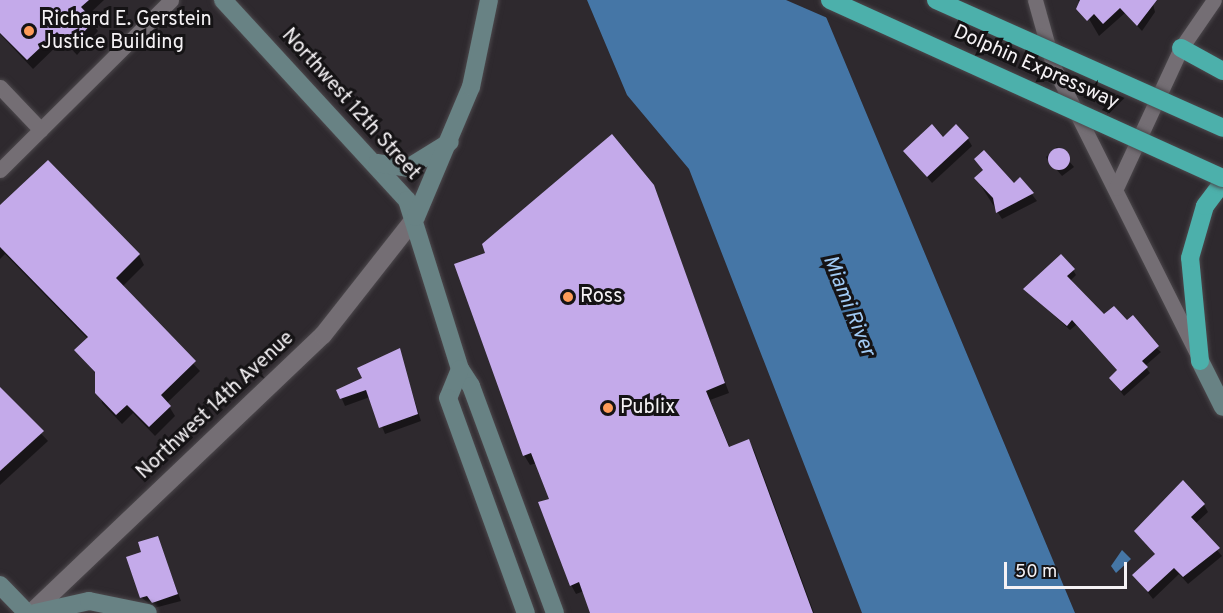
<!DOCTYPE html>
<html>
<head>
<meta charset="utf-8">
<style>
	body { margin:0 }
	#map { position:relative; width:1223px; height:613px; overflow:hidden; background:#2e292e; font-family:Overpass,sans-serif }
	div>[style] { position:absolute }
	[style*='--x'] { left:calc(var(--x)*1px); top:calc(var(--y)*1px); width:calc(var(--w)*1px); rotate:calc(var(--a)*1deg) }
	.water>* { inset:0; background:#4576a6 }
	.pier>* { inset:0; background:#2e292e }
	.shadow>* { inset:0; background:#0007 }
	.building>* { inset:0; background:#c4aaea }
	.round { border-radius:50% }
	.roads { filter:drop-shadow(0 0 2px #4c484c) drop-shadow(0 0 2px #4c484c) }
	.minor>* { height:15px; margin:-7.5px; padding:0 7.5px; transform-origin:7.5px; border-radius:7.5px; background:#746e74 }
	.tertiary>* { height:18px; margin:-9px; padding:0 9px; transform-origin:9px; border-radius:9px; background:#746e74 }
	.secondary>* { height:18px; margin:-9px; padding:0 9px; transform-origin:9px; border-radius:9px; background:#688284 }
	.motorway>* { height:18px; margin:-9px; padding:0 9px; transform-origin:9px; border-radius:9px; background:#4cb0ab }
	.bridges { filter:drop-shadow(0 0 2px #4c484c) drop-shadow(0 0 2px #4c484c) }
	.motorway-bridge>* { height:18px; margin:-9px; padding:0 9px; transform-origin:9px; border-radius:9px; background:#4cb0ab }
	.dots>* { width:16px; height:16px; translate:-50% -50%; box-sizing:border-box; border:3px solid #151315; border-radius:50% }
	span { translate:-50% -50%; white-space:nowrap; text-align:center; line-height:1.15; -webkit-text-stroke:6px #151315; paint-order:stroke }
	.poi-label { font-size:20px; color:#f5f2f5 }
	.left { translate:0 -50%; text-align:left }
	.street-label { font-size:20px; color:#f5f2f5 }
	.water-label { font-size:21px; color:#a1caf4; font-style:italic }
	.scale { position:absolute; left:1004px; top:562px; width:123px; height:27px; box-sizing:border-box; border:3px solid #f5f2f5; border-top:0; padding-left:8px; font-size:18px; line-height:21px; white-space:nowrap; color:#f5f2f5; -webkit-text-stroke:4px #151315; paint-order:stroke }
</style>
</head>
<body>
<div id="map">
	<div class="water">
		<i style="clip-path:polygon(587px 0,819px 0,1075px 613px,862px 613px,689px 169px,627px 95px)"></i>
		<i style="clip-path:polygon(1122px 550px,1131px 559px,1116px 573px,1111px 566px)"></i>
	</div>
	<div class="pier">
		<i style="clip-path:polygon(786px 0,822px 0,832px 20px)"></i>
	</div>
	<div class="shadow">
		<i style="clip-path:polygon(0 0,104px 0,87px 16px,98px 31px,77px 55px,63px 40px,33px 69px,0 34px)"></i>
		<i style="clip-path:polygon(1078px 0,1152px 0,1155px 12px,1142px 31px,1125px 13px,1099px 36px)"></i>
		<i style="clip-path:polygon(943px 139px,968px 139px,972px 146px,932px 183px,905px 151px)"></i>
		<i style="clip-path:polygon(1057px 147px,1074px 167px,1062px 176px,1046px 157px)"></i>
		<i style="clip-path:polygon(976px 160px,1014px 185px,1020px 179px,1037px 201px,1002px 219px,976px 178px,984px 171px)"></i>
		<i style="clip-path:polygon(48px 162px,139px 255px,144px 265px,122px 287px,200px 371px,167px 403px,175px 416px,155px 436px,133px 413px,122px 424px,102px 403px,97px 375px,76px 350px,88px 339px,5px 254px,0 259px,0 207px)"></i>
		<i style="clip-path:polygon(653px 186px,729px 393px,710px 400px,730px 448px,749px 441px,754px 450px,814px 613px,592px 613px,584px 591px,576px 594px,571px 585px,551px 500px,537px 463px,530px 465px,524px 455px)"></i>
		<i style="clip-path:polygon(1073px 270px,1076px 275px,1070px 281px,1104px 316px,1127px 322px,1161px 352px,1145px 366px,1150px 373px,1124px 396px,1110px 378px,1118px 371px,1076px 325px,1070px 330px,1025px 289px)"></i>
		<i style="clip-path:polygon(399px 350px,421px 421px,385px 434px,370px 397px,345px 406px,338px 390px,364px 379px)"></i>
		<i style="clip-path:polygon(0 389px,48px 441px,0 485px)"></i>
		<i style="clip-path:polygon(1204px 505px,1208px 512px,1195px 524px,1222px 556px,1188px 584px,1179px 574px,1153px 599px,1134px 575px,1156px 555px,1136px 531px)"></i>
		<i style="clip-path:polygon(157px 537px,181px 601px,154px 608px,142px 598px,128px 558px,143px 553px)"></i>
	</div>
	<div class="building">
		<i style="clip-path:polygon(0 0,89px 0,81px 7px,94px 21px,71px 46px,57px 32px,27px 60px,0 33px)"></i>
		<i style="clip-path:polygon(1080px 0,1157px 0,1137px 26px,1120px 8px,1103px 24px,1094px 14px,1087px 21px,1076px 9px)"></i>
		<i style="clip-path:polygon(932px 124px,943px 137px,956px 124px,969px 138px,927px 177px,903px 151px)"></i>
		<i style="clip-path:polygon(612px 134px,654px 185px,725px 383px,706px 391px,729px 447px,749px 439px,813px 613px,590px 613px,579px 582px,570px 586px,538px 502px,549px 499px,531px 453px,523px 456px,454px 264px,485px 253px,482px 244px)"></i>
		<i class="round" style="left:1048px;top:148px;width:22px;height:22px"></i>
		<i style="clip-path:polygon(984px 150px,1014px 183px,1020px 177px,1034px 193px,996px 213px,993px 198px,974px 178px,983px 170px,974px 159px)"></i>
		<i style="clip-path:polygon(48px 160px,140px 254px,116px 278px,196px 361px,161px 395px,171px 406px,149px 427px,127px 405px,116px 415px,95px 393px,95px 372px,74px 350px,88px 337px,0 247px,0 205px)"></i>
		<i style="clip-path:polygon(1061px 254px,1075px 269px,1067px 276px,1104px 314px,1114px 306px,1127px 320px,1133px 315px,1159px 346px,1142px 361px,1148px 367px,1121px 391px,1109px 378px,1117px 370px,1072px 320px,1067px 326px,1023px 289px)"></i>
		<i style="clip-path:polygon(400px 348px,418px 414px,379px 428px,366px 390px,340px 399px,336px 390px,362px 378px,357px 368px)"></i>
		<i style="clip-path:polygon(0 387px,44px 431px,0 471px)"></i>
		<i style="clip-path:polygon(1183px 480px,1205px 504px,1191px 517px,1220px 548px,1183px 577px,1174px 568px,1148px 592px,1132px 575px,1155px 554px,1134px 531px)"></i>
		<i style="clip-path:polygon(158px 536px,178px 594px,152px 603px,147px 596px,140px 598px,126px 557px,141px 552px,138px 542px)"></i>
	</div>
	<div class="roads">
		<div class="minor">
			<i style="--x:1035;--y:0;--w:71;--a:74.4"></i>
			<i style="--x:1054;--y:68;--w:322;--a:63.4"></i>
			<i style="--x:0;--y:87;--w:59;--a:46.4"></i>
			<i style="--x:0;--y:170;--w:241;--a:-44.8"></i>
			<i style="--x:1116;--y:188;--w:154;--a:-65.1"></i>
			<i style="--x:1181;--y:48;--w:58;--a:-55.5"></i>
		</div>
		<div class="tertiary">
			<i style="--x:31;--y:613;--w:403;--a:-43.6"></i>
			<i style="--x:323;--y:335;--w:150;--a:-51.8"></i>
		</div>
		<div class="secondary">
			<i style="--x:223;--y:0;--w:272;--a:47.4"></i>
			<i style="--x:407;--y:200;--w:177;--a:72.6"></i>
			<i style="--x:460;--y:369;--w:20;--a:57"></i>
			<i style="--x:471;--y:386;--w:242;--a:69.7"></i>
			<i style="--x:377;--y:163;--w:31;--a:9"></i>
			<i style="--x:408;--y:168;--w:49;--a:-31.8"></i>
			<i style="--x:416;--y:217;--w:141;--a:-67.1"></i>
			<i style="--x:471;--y:87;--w:89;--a:-78.3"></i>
			<i style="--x:1200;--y:361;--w:51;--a:63.4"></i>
			<i style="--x:460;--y:369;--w:31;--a:112"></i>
			<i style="--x:448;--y:398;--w:229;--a:70.1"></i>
			<i style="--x:0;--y:585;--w:39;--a:46"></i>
			<i style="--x:35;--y:613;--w:55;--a:-12.5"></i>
			<i style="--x:89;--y:601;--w:60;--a:11.5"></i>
		</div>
		<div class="motorway">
			<i style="--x:1181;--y:48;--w:48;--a:28.7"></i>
			<i style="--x:1200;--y:361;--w:103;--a:-95.5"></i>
			<i style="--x:1190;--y:258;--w:54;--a:-73.9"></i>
			<i style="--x:1205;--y:206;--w:30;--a:-53"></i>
		</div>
	</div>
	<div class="bridges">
		<div class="motorway-bridge">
			<i style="--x:830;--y:0;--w:431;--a:24.4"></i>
			<i style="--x:936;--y:0;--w:314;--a:24"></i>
		</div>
	</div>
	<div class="dots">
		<i style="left:29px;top:31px;background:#fe9b59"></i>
		<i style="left:568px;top:297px;background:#fe9b59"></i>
		<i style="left:608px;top:408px;background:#fe9b59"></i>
	</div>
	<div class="poi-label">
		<span class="left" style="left:41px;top:32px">Richard E. Gerstein<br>Justice Building</span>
		<span class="left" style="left:580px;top:297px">Ross</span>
		<span class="left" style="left:620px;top:408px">Publix</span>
	</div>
	<div class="street-label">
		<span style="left:1036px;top:68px;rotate:24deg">Dolphin Expressway</span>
		<span style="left:350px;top:105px;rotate:48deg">Northwest 12th Street</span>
		<span style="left:216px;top:406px;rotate:-43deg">Northwest 14th Avenue</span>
	</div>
	<div class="water-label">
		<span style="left:848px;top:306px;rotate:68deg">Miami River</span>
	</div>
	<div class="scale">50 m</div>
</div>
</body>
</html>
